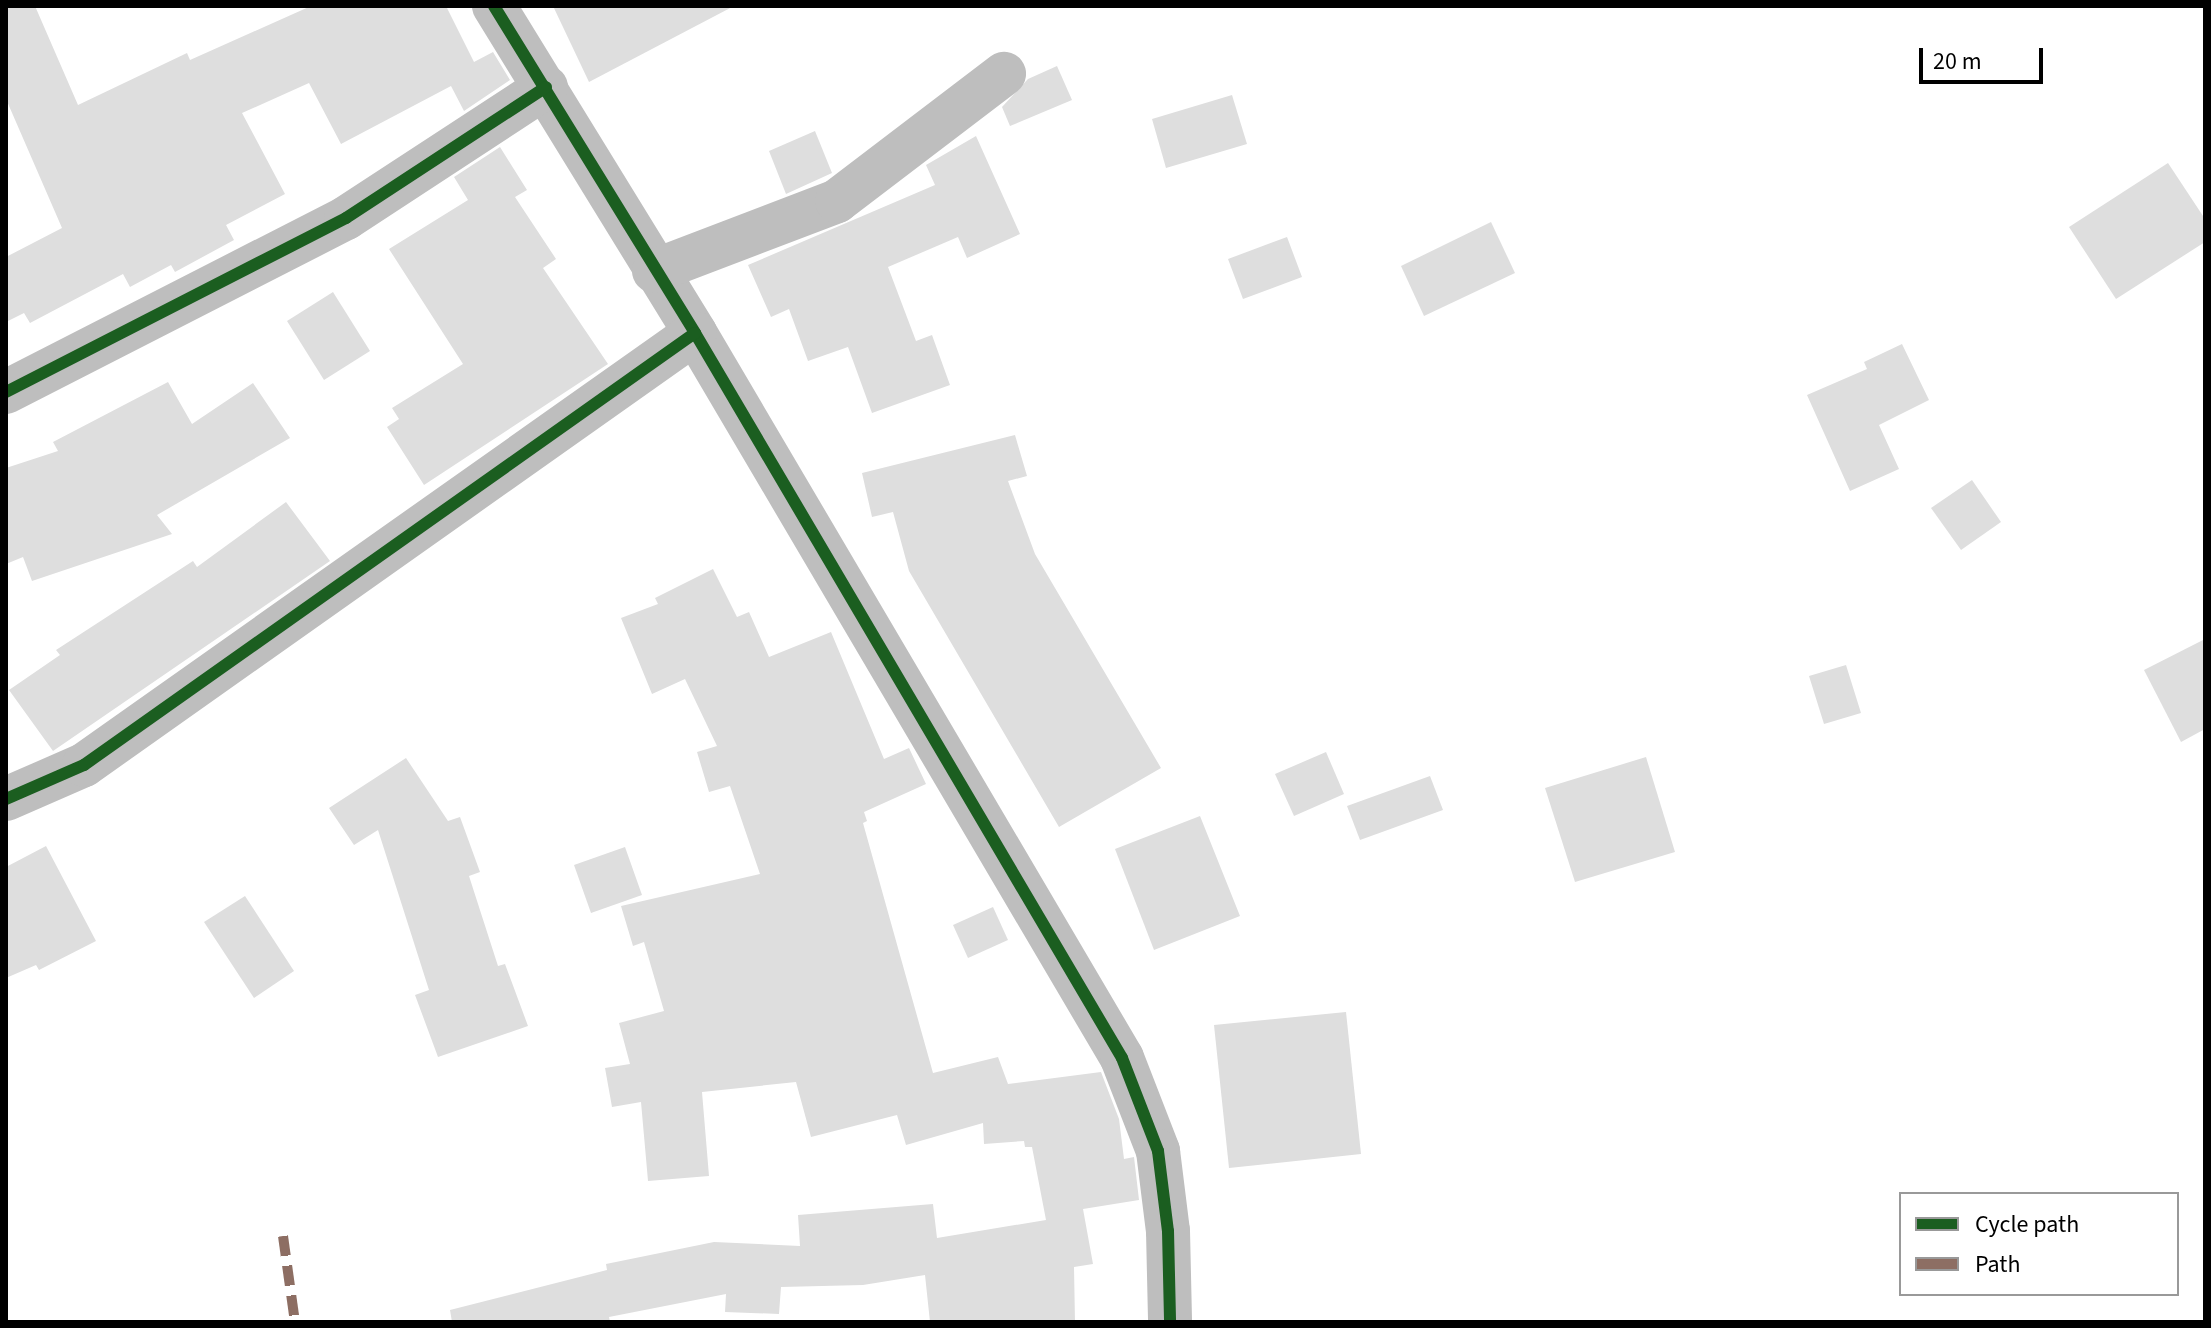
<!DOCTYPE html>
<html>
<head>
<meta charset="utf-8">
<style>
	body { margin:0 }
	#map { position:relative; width:2211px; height:1328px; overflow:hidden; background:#fff; font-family:"Source Sans 3",sans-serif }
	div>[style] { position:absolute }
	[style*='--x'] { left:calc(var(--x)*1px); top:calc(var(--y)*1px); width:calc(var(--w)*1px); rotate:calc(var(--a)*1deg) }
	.building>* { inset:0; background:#dedede }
	.minor>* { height:44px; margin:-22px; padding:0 22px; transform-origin:22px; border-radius:22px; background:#bebebe }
	.quiet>* { height:10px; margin-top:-5px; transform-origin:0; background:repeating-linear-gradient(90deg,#8d6e63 0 20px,transparent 0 30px) }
	.cycleway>* { height:12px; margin:-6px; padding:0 6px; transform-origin:6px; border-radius:6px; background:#1b5e20 }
	span { translate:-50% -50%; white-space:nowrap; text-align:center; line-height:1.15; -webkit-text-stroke:8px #fff; paint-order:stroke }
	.frame { position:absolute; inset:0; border:8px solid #000; pointer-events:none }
	.legend { position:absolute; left:1899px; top:1192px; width:280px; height:104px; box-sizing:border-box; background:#fff; border:2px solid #999; margin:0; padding:10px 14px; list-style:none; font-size:24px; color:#000 }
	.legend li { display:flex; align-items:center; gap:16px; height:40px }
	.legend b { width:40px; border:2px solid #999 }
	.scale { position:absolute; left:1919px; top:48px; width:124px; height:36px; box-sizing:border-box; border:4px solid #000; border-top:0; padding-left:10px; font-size:24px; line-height:28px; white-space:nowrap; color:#000; -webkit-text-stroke:6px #fff; paint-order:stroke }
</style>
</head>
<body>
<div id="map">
	<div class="building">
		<i style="clip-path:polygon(6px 6px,35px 6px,78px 105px,187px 53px,190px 60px,311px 6px,446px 6px,474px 62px,493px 52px,510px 80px,464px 111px,451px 86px,341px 144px,309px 83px,242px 113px,285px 194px,226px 225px,234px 240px,175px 272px,171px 265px,130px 287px,123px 274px,30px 323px,24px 313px,6px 322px,6px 257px,62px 228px,6px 99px)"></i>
		<i style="clip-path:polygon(553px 6px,734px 6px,589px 82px)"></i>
		<i style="clip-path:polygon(1057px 66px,1072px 100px,1010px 126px,1002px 107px,1028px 79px)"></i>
		<i style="clip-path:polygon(1232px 95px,1247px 144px,1166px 168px,1152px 119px)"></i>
		<i style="clip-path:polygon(815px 131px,832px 173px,786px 194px,769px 151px)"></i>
		<i style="clip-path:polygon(976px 136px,1020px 234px,967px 258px,958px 237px,888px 267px,916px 341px,932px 335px,950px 385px,872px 413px,848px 347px,808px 361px,789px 309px,771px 317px,748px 265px,935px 185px,926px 165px)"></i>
		<i style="clip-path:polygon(500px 147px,527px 190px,515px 197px,556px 259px,543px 268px,608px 364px,424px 485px,387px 427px,399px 419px,392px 408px,463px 364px,389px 249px,468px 200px,454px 177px)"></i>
		<i style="clip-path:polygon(2168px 163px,2205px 219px,2205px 242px,2116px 299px,2069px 227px)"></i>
		<i style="clip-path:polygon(1491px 222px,1515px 273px,1424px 316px,1401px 266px)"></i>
		<i style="clip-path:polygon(1287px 237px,1302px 277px,1243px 299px,1228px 259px)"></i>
		<i style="clip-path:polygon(333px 292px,370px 351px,324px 380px,287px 321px)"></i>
		<i style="clip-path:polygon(1902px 344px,1929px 400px,1879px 425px,1899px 469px,1850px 491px,1807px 395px,1867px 369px,1864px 362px)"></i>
		<i style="clip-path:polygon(168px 382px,192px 424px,253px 383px,290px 438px,157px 515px,172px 534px,32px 581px,23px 557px,6px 564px,6px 468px,58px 451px,53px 442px)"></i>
		<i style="clip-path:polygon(1015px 435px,1027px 476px,1008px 481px,1035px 554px,1161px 768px,1059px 827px,909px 571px,893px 512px,872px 517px,862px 473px)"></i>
		<i style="clip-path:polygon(1972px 480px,2001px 522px,1961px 550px,1931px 508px)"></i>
		<i style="clip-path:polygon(286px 502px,330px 561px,53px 751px,9px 690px,60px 655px,56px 650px,193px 561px,197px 567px)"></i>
		<i style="clip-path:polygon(713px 569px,737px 617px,749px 612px,769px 657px,831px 632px,884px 759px,909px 748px,926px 784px,864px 812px,867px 821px,863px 823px,933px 1073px,998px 1057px,1008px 1084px,1101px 1072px,1119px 1119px,1124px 1159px,1134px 1157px,1139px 1200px,1083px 1209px,1093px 1264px,1074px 1267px,1075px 1322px,930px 1322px,925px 1275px,863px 1285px,781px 1287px,779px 1314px,725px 1312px,726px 1294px,609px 1317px,610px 1322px,452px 1322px,450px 1310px,607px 1270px,606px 1264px,714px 1242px,800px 1246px,798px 1215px,933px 1204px,937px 1238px,1046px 1220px,1032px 1147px,1025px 1147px,1024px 1141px,984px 1144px,983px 1123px,906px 1145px,897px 1115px,811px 1137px,796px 1082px,702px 1092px,709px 1176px,648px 1181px,641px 1102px,612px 1107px,605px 1068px,630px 1064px,619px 1023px,664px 1011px,644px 942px,633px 946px,621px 906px,760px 874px,730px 786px,709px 792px,697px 752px,717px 746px,685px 679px,652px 694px,621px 618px,658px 604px,655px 598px)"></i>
		<i style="clip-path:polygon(2205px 639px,2205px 729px,2181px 742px,2144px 670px)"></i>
		<i style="clip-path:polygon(1846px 665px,1861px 713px,1824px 724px,1809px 676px)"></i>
		<i style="clip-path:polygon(1326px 752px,1344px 794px,1294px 816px,1275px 774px)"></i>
		<i style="clip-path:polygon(1646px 757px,1675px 852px,1575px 882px,1545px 788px)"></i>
		<i style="clip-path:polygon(406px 758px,448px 821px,460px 817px,480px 872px,469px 876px,498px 966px,505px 964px,528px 1026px,438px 1057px,415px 995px,429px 990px,378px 830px,354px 845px,329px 808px)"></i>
		<i style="clip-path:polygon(1430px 776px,1443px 810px,1360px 840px,1347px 806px)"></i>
		<i style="clip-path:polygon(1200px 816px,1240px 916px,1154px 950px,1115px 849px)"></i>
		<i style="clip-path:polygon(46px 846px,96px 941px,39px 970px,36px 965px,6px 978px,6px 867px)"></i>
		<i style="clip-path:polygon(625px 847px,642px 895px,591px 913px,574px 865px)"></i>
		<i style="clip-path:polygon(245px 896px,294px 971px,254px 998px,204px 922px)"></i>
		<i style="clip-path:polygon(993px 907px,1008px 940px,968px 958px,953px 925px)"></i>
		<i style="clip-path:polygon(1346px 1012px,1361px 1154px,1229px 1168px,1214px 1025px)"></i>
	</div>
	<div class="minor">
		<i style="--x:494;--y:6;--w:384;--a:58.4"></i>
		<i style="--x:695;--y:333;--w:841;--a:59.5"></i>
		<i style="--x:1122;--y:1058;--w:100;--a:68.8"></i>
		<i style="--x:1158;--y:1151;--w:81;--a:82.9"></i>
		<i style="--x:1168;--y:1231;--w:91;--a:88.7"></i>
		<i style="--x:654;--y:271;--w:196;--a:-20.9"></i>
		<i style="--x:837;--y:201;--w:210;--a:-37.3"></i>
		<i style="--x:6;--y:392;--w:382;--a:-27.1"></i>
		<i style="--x:346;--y:218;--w:239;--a:-33.2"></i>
		<i style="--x:6;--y:799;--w:85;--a:-23.6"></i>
		<i style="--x:84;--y:765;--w:748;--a:-35.26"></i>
	</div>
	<div class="quiet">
		<i style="--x:283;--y:1236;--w:87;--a:82.1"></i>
	</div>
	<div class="cycleway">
		<i style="--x:494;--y:6;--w:384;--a:58.4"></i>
		<i style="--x:695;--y:333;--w:841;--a:59.5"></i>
		<i style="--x:1122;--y:1058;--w:100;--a:68.8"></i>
		<i style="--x:1158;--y:1151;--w:81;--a:82.9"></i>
		<i style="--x:1168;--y:1231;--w:91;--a:88.7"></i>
		<i style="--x:6;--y:392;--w:382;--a:-27.1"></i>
		<i style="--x:346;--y:218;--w:239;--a:-33.2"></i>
		<i style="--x:6;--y:799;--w:85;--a:-23.6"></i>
		<i style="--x:84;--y:765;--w:748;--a:-35.26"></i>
	</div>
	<div class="frame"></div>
	<ul class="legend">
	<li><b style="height:10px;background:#1b5e20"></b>Cycle path</li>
	<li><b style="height:10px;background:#8d6e63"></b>Path</li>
	</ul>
	<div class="scale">20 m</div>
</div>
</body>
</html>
